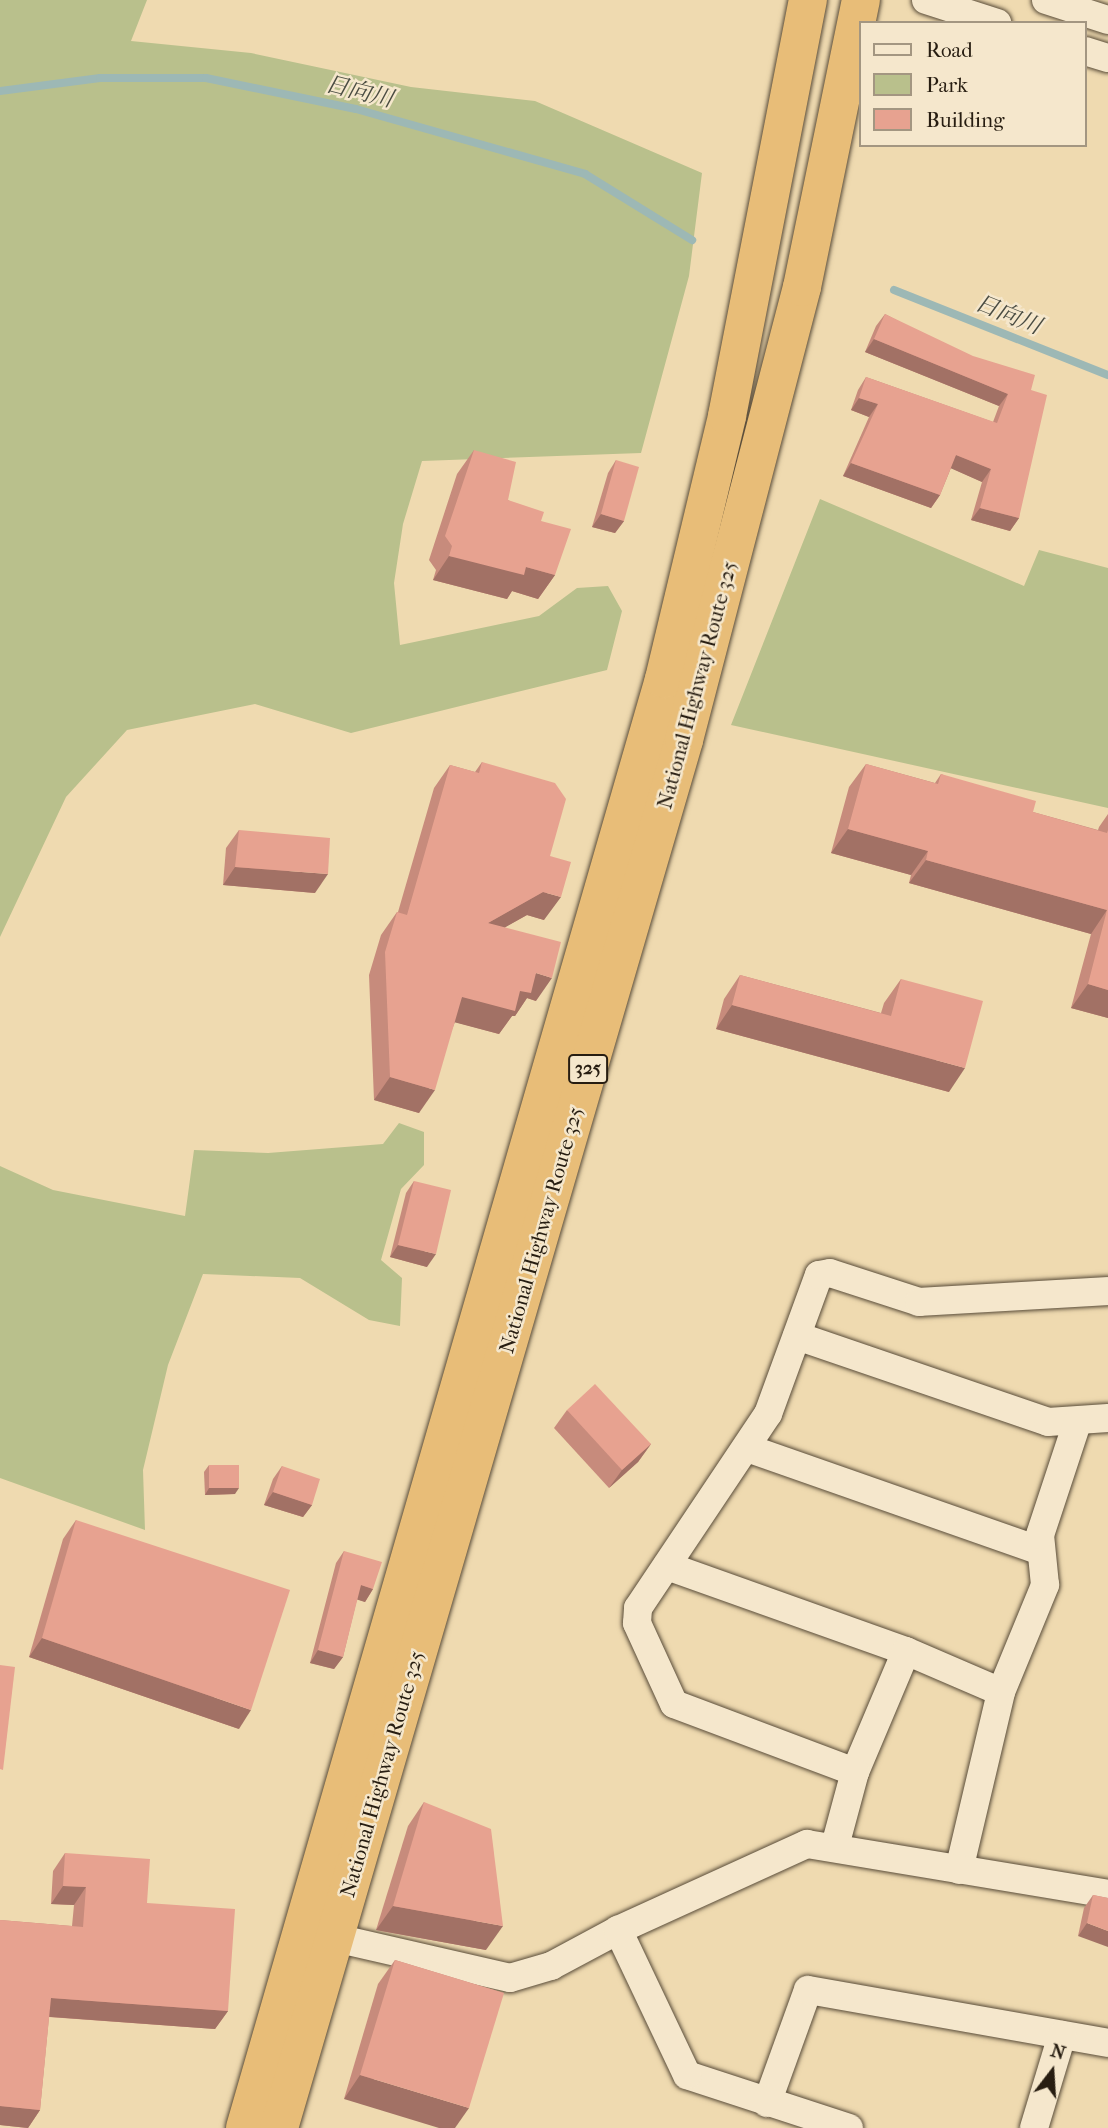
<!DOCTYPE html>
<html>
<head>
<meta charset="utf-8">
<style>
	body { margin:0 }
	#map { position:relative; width:1108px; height:2128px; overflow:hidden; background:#efdab0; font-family:"IM FELL French Canon","Noto Serif JP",serif }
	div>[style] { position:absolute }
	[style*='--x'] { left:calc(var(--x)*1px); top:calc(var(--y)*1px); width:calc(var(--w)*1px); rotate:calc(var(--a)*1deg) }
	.green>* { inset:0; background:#b9c08c }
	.stream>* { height:8px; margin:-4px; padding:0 4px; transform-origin:4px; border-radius:4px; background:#9db8b5 }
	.roads { filter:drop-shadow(0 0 2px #594c39) drop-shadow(0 0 2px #594c39) }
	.minor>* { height:28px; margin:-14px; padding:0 14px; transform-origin:14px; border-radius:14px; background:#f5e7cc }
	.highway>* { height:38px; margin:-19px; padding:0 19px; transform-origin:19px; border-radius:19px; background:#e8bd78 }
	.wall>* { inset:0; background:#c78b7c }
	.shaded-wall>* { inset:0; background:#a27165 }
	.building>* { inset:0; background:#e7a290 }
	span { translate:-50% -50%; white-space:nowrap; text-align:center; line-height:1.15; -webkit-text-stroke:5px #f5e7cc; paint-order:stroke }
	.shield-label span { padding:2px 5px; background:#f5e7cc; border:2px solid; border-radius:5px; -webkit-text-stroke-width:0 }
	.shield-label { font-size:19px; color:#271d11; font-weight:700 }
	.street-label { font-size:21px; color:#271d11 }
	.water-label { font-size:23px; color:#4a4c42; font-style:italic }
	.legend { position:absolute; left:859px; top:21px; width:228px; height:126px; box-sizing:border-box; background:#f5e7cc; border:2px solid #a39681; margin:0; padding:9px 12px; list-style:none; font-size:21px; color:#271d11 }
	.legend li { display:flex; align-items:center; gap:14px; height:35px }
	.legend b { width:35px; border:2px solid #a39681 }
	.north { position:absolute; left:1017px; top:2037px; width:70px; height:70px; -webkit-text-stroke:5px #f5e7cc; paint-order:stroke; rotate:17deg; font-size:19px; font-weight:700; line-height:28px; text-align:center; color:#271d11 }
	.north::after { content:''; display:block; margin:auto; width:24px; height:32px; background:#271d11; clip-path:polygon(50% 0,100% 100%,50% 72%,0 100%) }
</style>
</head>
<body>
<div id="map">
	<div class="green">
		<i style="clip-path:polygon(0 0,147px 0,131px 41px,251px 53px,411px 87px,535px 101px,702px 173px,689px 276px,641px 453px,422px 461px,403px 524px,394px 583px,400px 645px,539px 616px,577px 588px,608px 586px,622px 611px,607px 670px,351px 733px,255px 704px,127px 730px,66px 797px,0 937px)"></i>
		<i style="clip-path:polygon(820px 499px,1024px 586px,1039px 550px,1108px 568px,1108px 808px,731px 725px)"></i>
		<i style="clip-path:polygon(399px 1123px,424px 1132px,424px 1165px,401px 1189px,381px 1260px,402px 1278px,400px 1326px,369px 1320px,300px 1278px,203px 1274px,168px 1365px,143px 1470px,145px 1530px,0 1478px,0 1166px,53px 1190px,185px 1216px,194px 1150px,268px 1153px,383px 1144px)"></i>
	</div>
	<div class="stream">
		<i style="--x:0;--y:91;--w:101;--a:-7.4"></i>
		<i style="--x:100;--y:78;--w:106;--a:0"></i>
		<i style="--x:206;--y:78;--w:153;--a:11.7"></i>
		<i style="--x:356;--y:109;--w:238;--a:15.8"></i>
		<i style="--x:585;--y:174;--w:126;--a:31.7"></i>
		<i style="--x:894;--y:290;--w:230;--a:21.7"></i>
	</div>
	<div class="roads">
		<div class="minor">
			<i style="--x:926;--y:0;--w:75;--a:17.9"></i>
			<i style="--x:1046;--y:0;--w:65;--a:17.9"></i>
			<i style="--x:1085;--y:51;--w:24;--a:17"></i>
			<i style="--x:797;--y:1336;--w:265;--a:18.9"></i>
			<i style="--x:1048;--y:1422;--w:60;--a:-3.8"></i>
			<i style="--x:747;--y:1448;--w:308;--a:19.3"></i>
			<i style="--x:667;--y:1566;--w:254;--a:19.6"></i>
			<i style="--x:906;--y:1651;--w:103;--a:23.3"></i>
			<i style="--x:855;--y:1772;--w:131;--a:-67.1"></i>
			<i style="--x:835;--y:1846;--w:77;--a:-74.9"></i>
			<i style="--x:855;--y:1772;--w:193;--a:-159.4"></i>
			<i style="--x:674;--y:1704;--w:89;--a:-114.6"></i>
			<i style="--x:637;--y:1623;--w:15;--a:-86"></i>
			<i style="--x:638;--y:1608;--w:234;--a:-56.2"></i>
			<i style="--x:768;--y:1414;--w:148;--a:-69.9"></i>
			<i style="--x:819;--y:1275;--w:11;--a:-10"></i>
			<i style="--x:830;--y:1273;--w:94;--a:18"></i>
			<i style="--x:919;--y:1302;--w:189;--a:-3.3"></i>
			<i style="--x:959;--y:1870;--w:183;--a:-76.7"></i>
			<i style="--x:1001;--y:1692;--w:116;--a:-67.6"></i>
			<i style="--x:1045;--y:1585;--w:50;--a:-95.7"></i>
			<i style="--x:1040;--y:1535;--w:118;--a:-71.7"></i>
			<i style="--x:318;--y:1934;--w:197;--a:12.9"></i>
			<i style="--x:510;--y:1978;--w:43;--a:-16.3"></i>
			<i style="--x:551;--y:1966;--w:76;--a:-28.2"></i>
			<i style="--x:767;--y:2103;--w:120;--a:-70.1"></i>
			<i style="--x:808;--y:1990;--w:305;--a:10"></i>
			<i style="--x:849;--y:2128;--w:170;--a:-161.9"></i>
			<i style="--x:687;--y:2075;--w:161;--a:-115.4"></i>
			<i style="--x:618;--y:1930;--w:208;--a:-24.5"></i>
			<i style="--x:807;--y:1844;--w:305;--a:9.4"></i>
			<i style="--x:1034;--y:2128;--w:97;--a:-73.2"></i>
		</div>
		<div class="highway">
			<i style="--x:245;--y:2128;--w:1508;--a:-73.87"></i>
			<i style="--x:664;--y:679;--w:270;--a:-76.5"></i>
			<i style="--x:727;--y:416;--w:424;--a:-79"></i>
			<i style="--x:279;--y:2128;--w:1446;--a:-73.73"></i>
			<i style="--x:684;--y:740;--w:468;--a:-75.4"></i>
			<i style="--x:802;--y:287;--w:293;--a:-78.4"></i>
		</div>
	</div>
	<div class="wall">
		<i style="clip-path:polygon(885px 314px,1031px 390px,1019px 518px,1010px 531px,971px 520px,982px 482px,951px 468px,940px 495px,931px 508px,843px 476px,869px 417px,851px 410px,858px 390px,866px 377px,993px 422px,999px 406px,865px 352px,876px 326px)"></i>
		<i style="clip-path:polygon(474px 450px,508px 500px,541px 521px,555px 575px,538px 599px,512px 591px,507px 599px,433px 580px,436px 570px,429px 560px,457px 474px)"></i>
		<i style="clip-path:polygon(616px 460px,624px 521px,615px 533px,592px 527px,608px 473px)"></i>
		<i style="clip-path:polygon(482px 762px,550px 856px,544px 920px,527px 915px,505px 927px,536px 1001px,527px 998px,515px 1016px,512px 1016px,499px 1034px,455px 1022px,419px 1113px,374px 1100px,369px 975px,381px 935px,397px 912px,398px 912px,434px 788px,450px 765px,475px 772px)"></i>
		<i style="clip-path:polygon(866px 764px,935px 783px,941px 774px,1033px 812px,1098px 830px,1099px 827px,1108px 814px,1108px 1018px,1071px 1008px,1091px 934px,909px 883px,911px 875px,831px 853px,849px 787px)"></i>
		<i style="clip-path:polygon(239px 830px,315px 893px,223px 885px,226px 848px)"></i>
		<i style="clip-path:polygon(740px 975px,881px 1013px,884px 1003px,901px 979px,949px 1092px,716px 1029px,724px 999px)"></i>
		<i style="clip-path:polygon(414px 1181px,427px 1267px,390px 1257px,406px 1193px)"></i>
		<i style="clip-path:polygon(567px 1410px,651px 1444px,638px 1462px,609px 1488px,554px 1428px)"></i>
		<i style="clip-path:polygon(209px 1465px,235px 1494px,205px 1495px,204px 1472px)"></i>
		<i style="clip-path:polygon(282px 1466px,312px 1505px,303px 1517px,264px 1505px,273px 1479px)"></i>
		<i style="clip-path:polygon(76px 1520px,239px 1729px,29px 1657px,63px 1539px)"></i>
		<i style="clip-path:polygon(344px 1551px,373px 1589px,365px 1602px,357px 1599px,343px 1657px,334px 1669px,310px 1663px,336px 1563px)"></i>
		<i style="clip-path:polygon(424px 1802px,486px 1950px,376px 1930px,408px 1826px)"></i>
		<i style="clip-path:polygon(65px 1853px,147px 1903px,228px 2011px,215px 2029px,49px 2017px,40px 2110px,28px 2128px,0 2125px,0 1920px,72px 1926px,74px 1905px,51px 1904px,53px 1871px)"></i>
		<i style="clip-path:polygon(1093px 1895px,1108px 1898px,1078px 1936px,1084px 1908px)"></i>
		<i style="clip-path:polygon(395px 1960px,504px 1993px,344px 2099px,378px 1984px)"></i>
	</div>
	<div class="shaded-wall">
		<i style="clip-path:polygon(874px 339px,1008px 394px,999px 406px,865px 352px)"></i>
		<i style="clip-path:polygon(859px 398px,878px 404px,869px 417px,851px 410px)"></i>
		<i style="clip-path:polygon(956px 455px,991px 469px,982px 482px,948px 467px)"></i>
		<i style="clip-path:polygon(851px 463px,940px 495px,931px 508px,843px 476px)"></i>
		<i style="clip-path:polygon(980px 508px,1019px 518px,1010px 531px,971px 520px)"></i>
		<i style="clip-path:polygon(601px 514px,624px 521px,615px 533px,592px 527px)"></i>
		<i style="clip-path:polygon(449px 556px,526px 567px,555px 575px,538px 599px,512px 591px,507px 599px,433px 580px)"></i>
		<i style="clip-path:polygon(848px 829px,928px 851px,911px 875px,831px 853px)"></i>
		<i style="clip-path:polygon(926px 860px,1107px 910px,1091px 934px,909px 883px)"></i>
		<i style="clip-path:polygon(235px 867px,328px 874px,315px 893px,223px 885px)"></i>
		<i style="clip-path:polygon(543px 892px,561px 897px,544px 920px,527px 915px,472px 946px,488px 923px)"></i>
		<i style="clip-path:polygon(536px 973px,552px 978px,536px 1001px,527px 998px,515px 1016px,512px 1016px,499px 1034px,446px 1020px,462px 997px,520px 991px)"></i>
		<i style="clip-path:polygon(1088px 984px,1108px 990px,1108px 1018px,1071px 1008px)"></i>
		<i style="clip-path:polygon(732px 1005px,965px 1068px,949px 1092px,716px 1029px)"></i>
		<i style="clip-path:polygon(390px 1077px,435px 1090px,419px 1113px,374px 1100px)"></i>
		<i style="clip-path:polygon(398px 1245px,436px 1254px,427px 1267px,390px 1257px)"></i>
		<i style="clip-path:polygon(651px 1444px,638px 1462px,609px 1488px,622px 1470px)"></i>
		<i style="clip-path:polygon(209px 1488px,239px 1488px,235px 1494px,205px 1495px)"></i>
		<i style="clip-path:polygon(273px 1492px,312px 1505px,303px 1517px,264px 1505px)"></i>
		<i style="clip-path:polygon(361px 1585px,373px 1589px,365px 1602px,352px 1598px)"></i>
		<i style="clip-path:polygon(42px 1638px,251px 1710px,239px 1729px,29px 1657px)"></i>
		<i style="clip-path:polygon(318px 1650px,343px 1657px,334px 1669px,310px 1663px)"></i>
		<i style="clip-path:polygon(63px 1886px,86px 1887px,74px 1905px,51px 1904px)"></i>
		<i style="clip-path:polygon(393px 1906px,503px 1926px,486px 1950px,376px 1930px)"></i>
		<i style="clip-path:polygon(1087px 1923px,1108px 1931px,1108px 1947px,1078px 1936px)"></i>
		<i style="clip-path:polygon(51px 1998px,228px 2011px,215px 2029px,38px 2016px)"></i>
		<i style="clip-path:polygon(360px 2075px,469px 2108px,455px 2128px,439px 2128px,344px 2099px)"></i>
		<i style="clip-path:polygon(0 2106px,40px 2110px,28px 2128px,0 2125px)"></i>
	</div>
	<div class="building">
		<i style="clip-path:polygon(885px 314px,973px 356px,1035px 375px,1031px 390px,1047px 395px,1019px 518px,980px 508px,991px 469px,956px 455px,940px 495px,851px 463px,878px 404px,859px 398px,866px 377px,997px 423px,1008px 394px,874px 339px)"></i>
		<i style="clip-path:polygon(474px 450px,516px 462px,508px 500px,544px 512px,541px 521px,571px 529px,555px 575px,526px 567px,524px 575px,449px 556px,452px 546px,445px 536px)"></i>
		<i style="clip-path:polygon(616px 460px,639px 467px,624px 521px,601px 514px)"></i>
		<i style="clip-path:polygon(482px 762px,555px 783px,566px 799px,550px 856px,571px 862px,561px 897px,543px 892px,488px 923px,561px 942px,552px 978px,536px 973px,531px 993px,520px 991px,515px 1011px,462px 997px,435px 1090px,390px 1077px,385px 952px,397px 912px,407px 915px,450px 765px,479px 773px)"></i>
		<i style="clip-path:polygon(866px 764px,938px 784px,941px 774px,1036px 801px,1033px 812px,1107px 833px,1108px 830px,1108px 990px,1088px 984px,1107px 910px,926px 860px,928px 851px,848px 829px)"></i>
		<i style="clip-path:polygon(239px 830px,330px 838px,328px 874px,235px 867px)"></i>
		<i style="clip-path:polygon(740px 975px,891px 1016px,901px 979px,983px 1001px,965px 1068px,732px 1005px)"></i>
		<i style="clip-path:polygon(414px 1181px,451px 1190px,436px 1254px,398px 1245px)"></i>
		<i style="clip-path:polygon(595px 1384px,651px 1444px,622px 1470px,567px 1410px)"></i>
		<i style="clip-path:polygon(209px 1465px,239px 1465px,239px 1488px,209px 1488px)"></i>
		<i style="clip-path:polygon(282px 1466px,320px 1479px,312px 1505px,273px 1492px)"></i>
		<i style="clip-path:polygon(76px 1520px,290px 1590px,251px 1710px,42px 1638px)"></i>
		<i style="clip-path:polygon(344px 1551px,382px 1562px,373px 1589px,361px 1585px,343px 1657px,318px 1650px)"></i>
		<i style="clip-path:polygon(0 1665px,15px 1667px,3px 1770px,0 1769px)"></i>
		<i style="clip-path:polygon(424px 1802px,491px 1829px,503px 1926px,393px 1906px)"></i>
		<i style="clip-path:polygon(65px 1853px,150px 1859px,147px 1903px,235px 1909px,228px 2011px,51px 1998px,40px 2110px,0 2106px,0 1920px,83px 1927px,86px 1887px,63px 1886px)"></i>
		<i style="clip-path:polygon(1093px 1895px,1108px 1898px,1108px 1931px,1087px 1923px)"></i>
		<i style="clip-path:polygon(395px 1960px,504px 1993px,469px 2108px,360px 2075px)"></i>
	</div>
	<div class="shield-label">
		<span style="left:588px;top:1069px">325</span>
	</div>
	<div class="street-label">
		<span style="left:697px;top:685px;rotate:-75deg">National Highway Route 325</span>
		<span style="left:541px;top:1230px;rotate:-74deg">National Highway Route 325</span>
		<span style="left:382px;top:1774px;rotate:-74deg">National Highway Route 325</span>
	</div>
	<div class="water-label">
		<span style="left:359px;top:92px;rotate:14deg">日向川</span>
		<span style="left:1008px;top:315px;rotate:22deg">日向川</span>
	</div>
	<ul class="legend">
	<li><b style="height:9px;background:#f5e7cc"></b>Road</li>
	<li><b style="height:19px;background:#b9c08c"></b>Park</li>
	<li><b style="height:19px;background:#e7a290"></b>Building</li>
	</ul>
	<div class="north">N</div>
</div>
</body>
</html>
